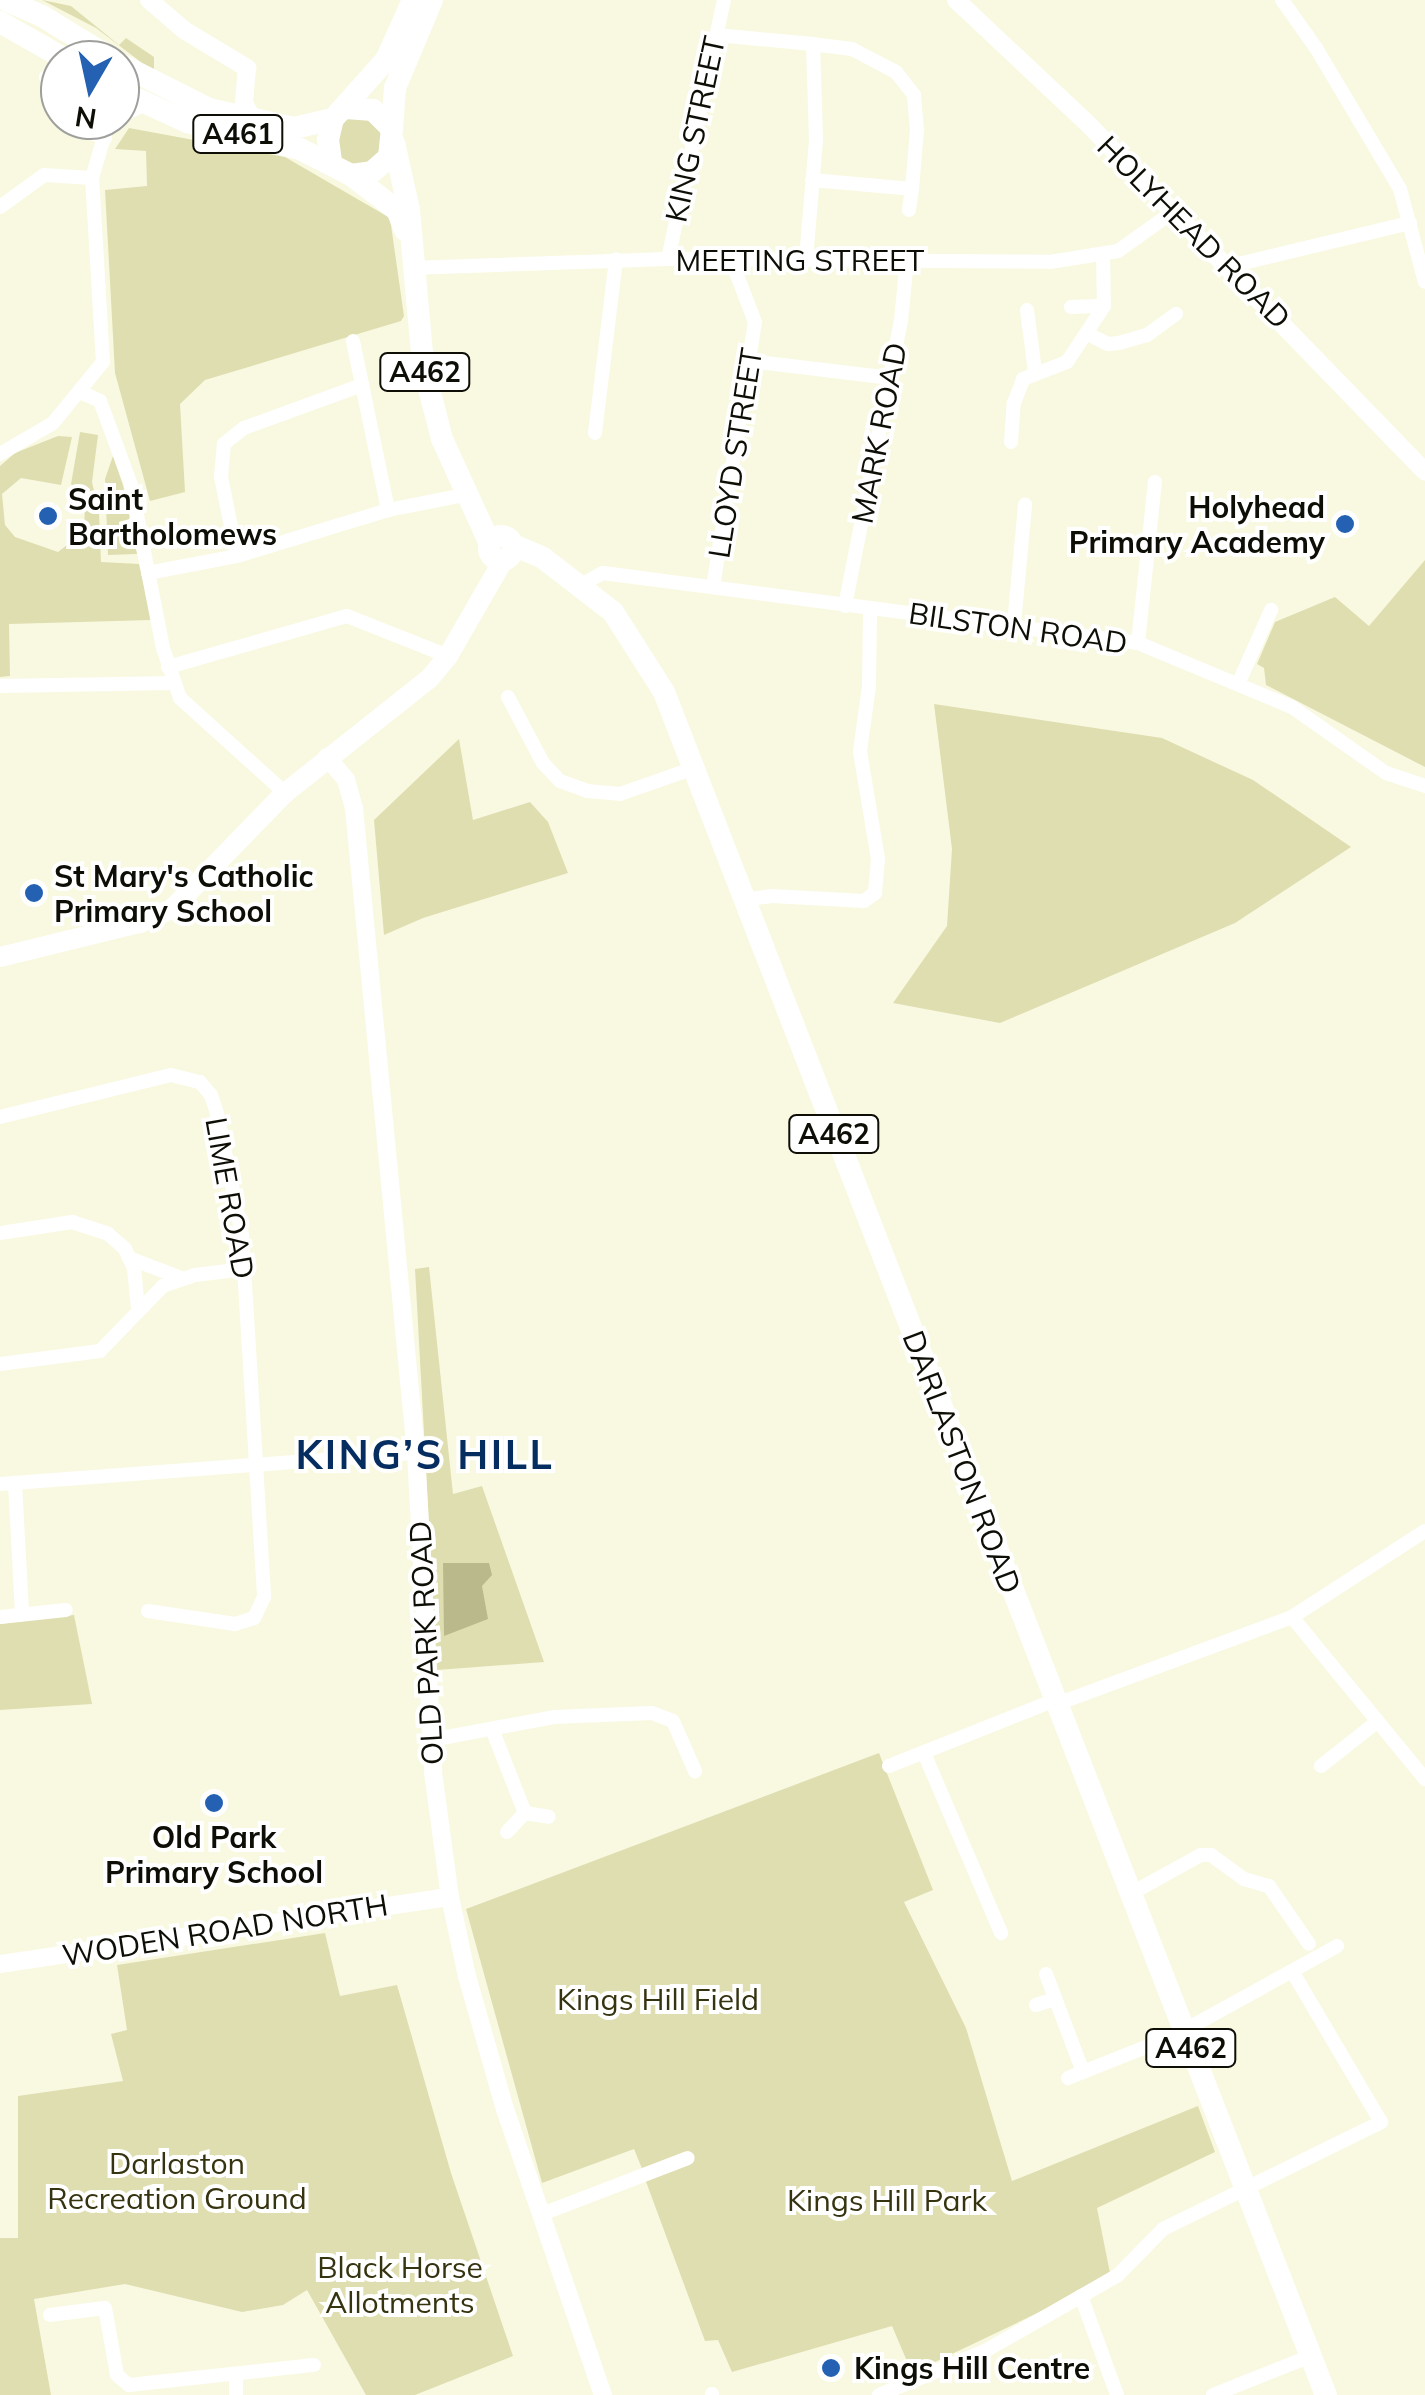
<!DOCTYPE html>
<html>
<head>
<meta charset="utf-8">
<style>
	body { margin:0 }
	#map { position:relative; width:1425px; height:2395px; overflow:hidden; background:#f9f9e2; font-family:Mulish,sans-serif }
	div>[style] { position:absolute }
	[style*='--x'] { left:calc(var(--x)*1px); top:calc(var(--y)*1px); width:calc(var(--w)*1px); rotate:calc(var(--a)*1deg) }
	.green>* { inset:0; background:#dfdeb0 }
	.round { border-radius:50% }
	.water>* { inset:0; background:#bab98c }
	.minor>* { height:14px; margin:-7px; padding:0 7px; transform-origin:7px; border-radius:7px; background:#fff }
	.tertiary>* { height:18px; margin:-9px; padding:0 9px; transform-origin:9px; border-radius:9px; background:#fff }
	.secondary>* { height:20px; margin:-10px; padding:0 10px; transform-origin:10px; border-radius:10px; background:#fff }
	.primary>* { height:22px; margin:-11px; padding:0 11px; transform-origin:11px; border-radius:11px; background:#fff }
	.primary>.ring { margin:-11px; padding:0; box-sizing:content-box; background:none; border:22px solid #fff; border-radius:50% }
	.trunk>* { height:22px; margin:-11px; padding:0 11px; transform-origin:11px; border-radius:11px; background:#fff }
	.dots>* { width:28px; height:28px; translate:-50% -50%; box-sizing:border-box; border:5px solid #fff; border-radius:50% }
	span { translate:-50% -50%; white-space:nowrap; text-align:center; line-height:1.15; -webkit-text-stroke:8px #fff; paint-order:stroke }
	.shield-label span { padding:2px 8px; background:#fff; border:2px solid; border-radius:8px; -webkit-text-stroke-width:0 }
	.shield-label { font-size:28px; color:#0e0e07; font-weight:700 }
	.street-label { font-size:30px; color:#0e0e07 }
	.poi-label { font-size:30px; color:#0e0e07; font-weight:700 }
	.left { translate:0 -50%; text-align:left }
	.right { translate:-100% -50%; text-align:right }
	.park-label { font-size:30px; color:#363410 }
	.district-label { font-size:40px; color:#052d5f; font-weight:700; letter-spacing:2.5px }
	.north { position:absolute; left:40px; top:40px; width:100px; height:100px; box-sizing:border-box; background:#fff; border:2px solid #9f9f9c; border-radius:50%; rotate:189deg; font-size:28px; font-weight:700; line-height:40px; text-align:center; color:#0e0e07 }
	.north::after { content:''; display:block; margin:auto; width:35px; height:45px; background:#2461b3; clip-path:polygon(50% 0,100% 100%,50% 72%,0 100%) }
</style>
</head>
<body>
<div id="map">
	<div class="green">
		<i style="clip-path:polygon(42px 0,71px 6px,119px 45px,126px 38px,154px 57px,154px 72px,96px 28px)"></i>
		<i class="round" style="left:334px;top:117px;width:48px;height:48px"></i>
		<i style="clip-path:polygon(129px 128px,285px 157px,390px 218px,404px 316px,401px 321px,205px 380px,180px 404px,185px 492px,150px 501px,115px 373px,105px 190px,147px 186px,146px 151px,115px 149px)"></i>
		<i style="clip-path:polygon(80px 432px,98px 435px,92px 482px,99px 512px,101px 562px,139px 564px,152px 620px,9px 624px,10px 676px,0 677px,0 466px,15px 453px,58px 436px,72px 437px,61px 485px,21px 478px,2px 494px,5px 525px,15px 537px,58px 552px,84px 532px,85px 502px,71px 484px)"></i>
		<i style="clip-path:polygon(113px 456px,123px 485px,137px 554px,108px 555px,105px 479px)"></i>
		<i style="clip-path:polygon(1425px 560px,1425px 767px,1266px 685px,1264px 668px,1257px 664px,1275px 622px,1335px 597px,1369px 626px)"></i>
		<i style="clip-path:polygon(934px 704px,1162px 738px,1253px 780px,1351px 847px,1235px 923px,1000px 1023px,893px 1003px,947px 926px,952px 849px)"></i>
		<i style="clip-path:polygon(459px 739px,473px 820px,530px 802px,548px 822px,568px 873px,423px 918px,384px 935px,374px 820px)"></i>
		<i style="clip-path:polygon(429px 1267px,453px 1494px,482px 1486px,544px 1662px,437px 1670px,415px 1269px)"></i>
		<i style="clip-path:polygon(74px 1615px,92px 1704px,0 1710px,0 1624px)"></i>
		<i style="clip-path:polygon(879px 1753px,933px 1890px,904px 1902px,966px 2028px,1012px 2181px,1198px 2106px,1215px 2152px,1097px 2208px,1111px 2278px,912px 2373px,892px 2326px,732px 2372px,718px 2340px,705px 2341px,645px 2179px,689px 2151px,643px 2171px,634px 2149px,542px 2183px,466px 1909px)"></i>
		<i style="clip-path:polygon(325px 1933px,340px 1996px,397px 1985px,451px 2173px,513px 2356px,415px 2395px,366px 2395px,307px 2290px,283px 2305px,242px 2312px,125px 2284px,34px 2299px,51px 2395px,0 2395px,0 2238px,18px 2238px,18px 2096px,123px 2081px,111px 2034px,127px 2030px,117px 1965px)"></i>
	</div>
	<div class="water">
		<i style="clip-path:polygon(443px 1563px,489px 1563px,492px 1575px,482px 1586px,488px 1619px,444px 1636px)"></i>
	</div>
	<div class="minor">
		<i style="--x:1282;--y:0;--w:59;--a:54.7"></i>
		<i style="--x:1316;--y:48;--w:164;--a:59.2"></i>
		<i style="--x:1400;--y:189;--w:96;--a:75"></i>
		<i style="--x:716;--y:35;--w:97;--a:5.3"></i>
		<i style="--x:813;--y:44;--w:96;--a:88.2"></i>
		<i style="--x:816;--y:140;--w:120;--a:94.8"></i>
		<i style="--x:46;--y:77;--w:18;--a:41"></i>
		<i style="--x:120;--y:116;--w:29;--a:-25"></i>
		<i style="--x:80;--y:120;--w:17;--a:50"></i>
		<i style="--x:91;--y:133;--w:15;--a:20"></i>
		<i style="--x:812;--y:180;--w:100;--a:5.1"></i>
		<i style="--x:912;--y:189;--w:59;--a:-85.2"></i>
		<i style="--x:917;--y:130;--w:35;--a:-95"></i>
		<i style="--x:914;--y:95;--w:29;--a:-128"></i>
		<i style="--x:896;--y:72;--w:50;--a:-152.4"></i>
		<i style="--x:852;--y:49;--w:39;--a:-173"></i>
		<i style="--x:0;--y:207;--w:54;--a:-36"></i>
		<i style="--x:44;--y:175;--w:48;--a:3.6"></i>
		<i style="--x:909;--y:210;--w:21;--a:-82"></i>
		<i style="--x:668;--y:259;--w:265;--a:-77.8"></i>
		<i style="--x:411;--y:268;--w:257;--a:-2"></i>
		<i style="--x:668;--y:259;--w:382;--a:0.4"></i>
		<i style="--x:1050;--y:262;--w:69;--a:-9.2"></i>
		<i style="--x:1118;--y:251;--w:69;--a:-35.5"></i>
		<i style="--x:1232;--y:271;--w:14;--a:-36"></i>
		<i style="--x:1243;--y:263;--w:172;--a:-13.5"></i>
		<i style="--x:1071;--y:307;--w:33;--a:-2"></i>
		<i style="--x:1027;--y:310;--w:63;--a:82.6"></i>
		<i style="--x:1088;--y:334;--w:22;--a:27"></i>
		<i style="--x:1108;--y:344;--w:11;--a:-5"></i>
		<i style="--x:1119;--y:343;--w:29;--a:-16"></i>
		<i style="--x:1147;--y:335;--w:36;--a:-36"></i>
		<i style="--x:353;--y:341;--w:173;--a:78.3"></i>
		<i style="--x:749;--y:361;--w:143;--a:6.8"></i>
		<i style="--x:80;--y:392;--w:22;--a:24"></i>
		<i style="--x:100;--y:401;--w:90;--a:69.7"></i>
		<i style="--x:131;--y:485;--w:166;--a:78.9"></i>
		<i style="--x:163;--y:648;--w:53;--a:71.2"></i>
		<i style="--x:180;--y:698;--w:142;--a:42.1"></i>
		<i style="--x:595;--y:433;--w:175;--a:-83.1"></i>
		<i style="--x:1011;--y:442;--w:39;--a:-86"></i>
		<i style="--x:1014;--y:403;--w:26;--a:-69"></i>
		<i style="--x:1023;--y:379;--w:47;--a:-21.1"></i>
		<i style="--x:1067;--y:362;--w:67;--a:-56.5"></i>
		<i style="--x:1104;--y:306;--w:52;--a:-91.1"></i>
		<i style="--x:0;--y:454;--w:61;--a:-30.3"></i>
		<i style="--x:53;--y:423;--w:79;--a:-50.7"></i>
		<i style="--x:103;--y:362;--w:184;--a:-93.4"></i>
		<i style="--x:92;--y:178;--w:60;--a:-73.7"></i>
		<i style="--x:237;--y:556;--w:81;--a:-101.4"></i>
		<i style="--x:221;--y:477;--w:33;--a:-85"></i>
		<i style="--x:224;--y:444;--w:26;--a:-39"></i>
		<i style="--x:244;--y:428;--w:126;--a:-20"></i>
		<i style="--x:148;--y:573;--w:91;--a:-10.8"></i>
		<i style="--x:237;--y:556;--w:158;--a:-16.9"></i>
		<i style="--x:388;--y:510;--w:83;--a:-11.2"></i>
		<i style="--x:581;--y:585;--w:25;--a:-29"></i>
		<i style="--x:603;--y:573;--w:540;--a:7.45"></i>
		<i style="--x:1138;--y:643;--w:167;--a:22.6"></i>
		<i style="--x:1292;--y:707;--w:115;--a:35.1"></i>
		<i style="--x:1386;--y:773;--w:41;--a:18.4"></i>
		<i style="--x:713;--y:587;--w:268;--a:-81"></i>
		<i style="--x:755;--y:322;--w:64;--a:-111"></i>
		<i style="--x:845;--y:606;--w:290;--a:-78.9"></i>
		<i style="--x:901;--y:321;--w:62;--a:-84.5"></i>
		<i style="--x:1014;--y:624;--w:120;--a:-84.7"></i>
		<i style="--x:1138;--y:643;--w:162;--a:-84"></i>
		<i style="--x:168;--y:667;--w:186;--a:-15.9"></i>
		<i style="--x:347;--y:616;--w:109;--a:21.6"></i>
		<i style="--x:1239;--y:682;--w:79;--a:-66"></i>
		<i style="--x:0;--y:686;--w:173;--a:-1"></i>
		<i style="--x:508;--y:697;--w:75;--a:62.1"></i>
		<i style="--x:543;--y:763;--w:25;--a:47"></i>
		<i style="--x:560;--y:781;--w:29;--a:20"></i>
		<i style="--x:587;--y:791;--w:33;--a:5"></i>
		<i style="--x:620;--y:794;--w:82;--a:-19.3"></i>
		<i style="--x:743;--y:900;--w:29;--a:-8"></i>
		<i style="--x:772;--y:896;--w:92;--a:3.1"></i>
		<i style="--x:864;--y:901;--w:14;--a:-36"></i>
		<i style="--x:875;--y:893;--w:34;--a:-85"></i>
		<i style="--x:878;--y:859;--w:109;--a:-99.5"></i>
		<i style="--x:860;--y:751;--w:66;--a:-82.1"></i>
		<i style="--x:869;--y:686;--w:76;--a:-89.2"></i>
		<i style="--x:0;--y:1117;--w:176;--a:-13.8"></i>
		<i style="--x:171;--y:1075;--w:30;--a:14"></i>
		<i style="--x:200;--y:1082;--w:17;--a:50"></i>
		<i style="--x:211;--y:1095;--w:20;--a:72"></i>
		<i style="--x:217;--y:1114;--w:124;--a:78.3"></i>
		<i style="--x:242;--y:1235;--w:363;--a:86.5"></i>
		<i style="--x:264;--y:1597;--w:23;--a:115"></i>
		<i style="--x:254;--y:1618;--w:20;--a:162"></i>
		<i style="--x:235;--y:1624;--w:88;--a:-171.5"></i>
		<i style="--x:0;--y:1233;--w:73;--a:-8.7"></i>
		<i style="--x:72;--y:1222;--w:38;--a:18"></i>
		<i style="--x:108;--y:1234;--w:23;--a:41"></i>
		<i style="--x:125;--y:1249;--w:21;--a:65"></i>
		<i style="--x:134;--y:1268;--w:41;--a:84.4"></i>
		<i style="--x:129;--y:1258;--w:56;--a:21"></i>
		<i style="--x:0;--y:1364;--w:101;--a:-7.4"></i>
		<i style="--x:100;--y:1351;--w:91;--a:-45.9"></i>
		<i style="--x:163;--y:1286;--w:34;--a:-19"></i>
		<i style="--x:195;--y:1275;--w:49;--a:-7"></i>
		<i style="--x:15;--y:1483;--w:131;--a:86.9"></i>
		<i style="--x:0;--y:1484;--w:417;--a:-4.3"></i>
		<i style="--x:0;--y:1617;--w:66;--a:-6.1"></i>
		<i style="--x:1292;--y:1617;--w:210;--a:50.6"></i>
		<i style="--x:492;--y:1729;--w:90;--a:68.6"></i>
		<i style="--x:431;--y:1740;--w:125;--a:-10.6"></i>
		<i style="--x:554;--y:1717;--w:98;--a:-2.3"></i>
		<i style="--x:652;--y:1713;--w:22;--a:21"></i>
		<i style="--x:673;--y:1721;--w:55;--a:66.3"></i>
		<i style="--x:924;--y:1753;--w:196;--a:66.8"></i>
		<i style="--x:889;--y:1766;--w:170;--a:-21.7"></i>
		<i style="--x:1047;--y:1703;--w:18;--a:-6"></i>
		<i style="--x:1065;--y:1701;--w:242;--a:-20.3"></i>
		<i style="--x:1292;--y:1617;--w:158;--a:-32.9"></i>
		<i style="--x:1321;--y:1766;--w:71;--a:-38.2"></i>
		<i style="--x:507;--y:1832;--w:26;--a:-47"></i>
		<i style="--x:525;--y:1813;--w:24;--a:9"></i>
		<i style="--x:1130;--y:1894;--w:81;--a:-28.8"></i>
		<i style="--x:1201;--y:1855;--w:10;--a:0"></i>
		<i style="--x:1211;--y:1855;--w:41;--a:36"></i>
		<i style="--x:1244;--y:1879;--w:26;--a:16"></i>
		<i style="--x:1269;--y:1886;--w:70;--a:55.4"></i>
		<i style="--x:1046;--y:1974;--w:105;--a:69.3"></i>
		<i style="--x:1083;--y:2072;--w:100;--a:-21.7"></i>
		<i style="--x:1176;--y:2035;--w:184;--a:-28.9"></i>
		<i style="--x:1036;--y:2005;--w:20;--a:-18"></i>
		<i style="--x:1068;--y:2078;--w:16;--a:-22"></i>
		<i style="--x:542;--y:2214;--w:156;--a:-21"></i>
		<i style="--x:1081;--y:2296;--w:105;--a:70"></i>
		<i style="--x:50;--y:2315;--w:55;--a:-7.3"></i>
		<i style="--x:105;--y:2308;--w:68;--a:79.8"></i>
		<i style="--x:117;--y:2375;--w:16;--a:40"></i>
		<i style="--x:129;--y:2385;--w:186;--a:-6.2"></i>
		<i style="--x:236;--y:2374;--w:21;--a:90"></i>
		<i style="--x:712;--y:2394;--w:1;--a:90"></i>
		<i style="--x:879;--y:2395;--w:115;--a:-22.5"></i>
		<i style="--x:985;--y:2351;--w:153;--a:-29.7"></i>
		<i style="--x:1118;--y:2275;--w:64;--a:-45.6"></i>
		<i style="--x:1163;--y:2229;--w:243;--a:-26.1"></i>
		<i style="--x:1381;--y:2122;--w:175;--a:-120.5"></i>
		<i style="--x:1213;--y:2395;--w:105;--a:-21.7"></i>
	</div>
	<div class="tertiary">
		<i style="--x:149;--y:0;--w:46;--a:40.6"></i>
		<i style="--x:184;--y:30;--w:74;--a:31.1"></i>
		<i style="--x:247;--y:68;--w:35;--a:95"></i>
		<i style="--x:244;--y:103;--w:19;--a:62"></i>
		<i style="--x:956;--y:0;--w:181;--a:43.2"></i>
		<i style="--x:1088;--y:124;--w:484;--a:45.9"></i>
		<i style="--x:327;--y:757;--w:30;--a:50"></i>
		<i style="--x:346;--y:780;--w:29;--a:74"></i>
		<i style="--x:354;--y:808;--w:648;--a:84.51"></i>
		<i style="--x:416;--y:1453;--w:319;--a:86.9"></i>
		<i style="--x:433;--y:1772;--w:126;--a:82.3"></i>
		<i style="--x:450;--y:1897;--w:81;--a:77.9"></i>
		<i style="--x:467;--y:1976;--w:138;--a:74.1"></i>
		<i style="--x:505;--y:2109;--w:302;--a:71.1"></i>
		<i style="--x:0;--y:1964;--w:455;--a:-8.5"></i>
	</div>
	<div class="secondary">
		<i style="--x:0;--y:957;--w:144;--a:-13.7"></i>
		<i style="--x:140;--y:923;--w:36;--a:-24"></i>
		<i style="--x:173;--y:908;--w:161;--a:-45.8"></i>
		<i style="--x:285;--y:793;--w:184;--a:-38.4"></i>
		<i style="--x:429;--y:679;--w:30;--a:-50"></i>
		<i style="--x:448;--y:656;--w:112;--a:-60"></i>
	</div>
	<div class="primary">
		<i style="--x:394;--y:143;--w:69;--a:77.4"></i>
		<i style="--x:409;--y:210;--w:156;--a:84.8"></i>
		<i style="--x:423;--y:365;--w:76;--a:75.6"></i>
		<i style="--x:442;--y:439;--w:115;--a:65.4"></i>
		<i style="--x:351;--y:175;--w:58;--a:37.3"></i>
		<i style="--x:397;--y:210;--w:22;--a:68"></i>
		<i class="ring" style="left:489px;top:536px;width:2px;height:2px"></i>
		<i style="--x:513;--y:545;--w:33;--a:23"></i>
		<i style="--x:543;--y:558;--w:88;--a:37.6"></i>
		<i style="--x:613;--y:612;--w:95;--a:57.5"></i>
		<i style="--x:664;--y:692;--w:1827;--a:68.76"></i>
	</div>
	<div class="trunk">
		<i style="--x:5;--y:0;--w:40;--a:23.4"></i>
		<i style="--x:42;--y:16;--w:84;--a:31.4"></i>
		<i style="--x:0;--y:22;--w:77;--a:29.6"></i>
		<i style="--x:120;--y:64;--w:100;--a:26.8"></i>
		<i style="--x:209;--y:109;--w:87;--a:12.6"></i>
		<i style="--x:294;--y:128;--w:40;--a:-13"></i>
		<i style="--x:120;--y:91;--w:74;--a:24.8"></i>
		<i style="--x:187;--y:122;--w:116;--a:13.4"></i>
		<i style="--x:300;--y:149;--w:57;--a:27"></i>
		<i style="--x:351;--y:175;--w:21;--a:-8"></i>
		<i style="--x:372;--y:172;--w:23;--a:-41"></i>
		<i style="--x:389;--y:157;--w:28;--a:-84"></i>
		<i style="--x:392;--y:129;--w:27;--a:-135"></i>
		<i style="--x:373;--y:110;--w:27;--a:-176"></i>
		<i style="--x:392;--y:129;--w:41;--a:-85.8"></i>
		<i style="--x:395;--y:88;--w:95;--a:-67.2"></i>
		<i style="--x:331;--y:161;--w:21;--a:-98"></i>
		<i style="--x:328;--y:140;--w:22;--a:-77"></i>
		<i style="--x:333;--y:119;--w:79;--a:-48.1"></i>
		<i style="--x:386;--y:60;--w:66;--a:-65.8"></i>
	</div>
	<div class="dots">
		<i style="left:48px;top:516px;background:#2461b3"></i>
		<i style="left:1345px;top:524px;background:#2461b3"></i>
		<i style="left:34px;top:893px;background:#2461b3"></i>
		<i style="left:214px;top:1803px;background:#2461b3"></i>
		<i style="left:831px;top:2368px;background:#2461b3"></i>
	</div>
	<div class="shield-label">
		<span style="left:238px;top:134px">A461</span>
		<span style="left:425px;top:372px">A462</span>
		<span style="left:834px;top:1134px">A462</span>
		<span style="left:1191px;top:2048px">A462</span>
	</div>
	<div class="street-label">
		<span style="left:695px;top:129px;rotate:-78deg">KING STREET</span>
		<span style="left:1194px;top:232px;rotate:45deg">HOLYHEAD ROAD</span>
		<span style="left:800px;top:260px">MEETING STREET</span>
		<span style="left:879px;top:433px;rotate:-79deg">MARK ROAD</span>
		<span style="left:735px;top:453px;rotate:-81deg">LLOYD STREET</span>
		<span style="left:1018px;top:628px;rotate:8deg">BILSTON ROAD</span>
		<span style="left:230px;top:1198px;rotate:80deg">LIME ROAD</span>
		<span style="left:962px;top:1462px;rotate:69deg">DARLASTON ROAD</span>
		<span style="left:426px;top:1643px;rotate:-93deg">OLD PARK ROAD</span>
		<span style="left:225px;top:1930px;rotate:-9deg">WODEN ROAD NORTH</span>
	</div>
	<div class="poi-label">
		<span class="left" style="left:68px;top:516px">Saint<br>Bartholomews</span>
		<span class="right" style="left:1325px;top:524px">Holyhead<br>Primary Academy</span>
		<span class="left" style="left:54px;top:893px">St Mary's Catholic<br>Primary School</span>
		<span style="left:214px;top:1854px">Old Park<br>Primary School</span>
		<span class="left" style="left:854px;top:2368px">Kings Hill Centre</span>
	</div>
	<div class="park-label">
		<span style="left:658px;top:1999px">Kings Hill Field</span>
		<span style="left:177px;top:2180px">Darlaston<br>Recreation Ground</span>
		<span style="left:887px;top:2200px">Kings Hill Park</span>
		<span style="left:400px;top:2284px">Black Horse<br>Allotments</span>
	</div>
	<div class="district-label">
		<span style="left:425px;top:1454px">KING’S HILL</span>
	</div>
	<div class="north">N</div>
</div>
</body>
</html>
